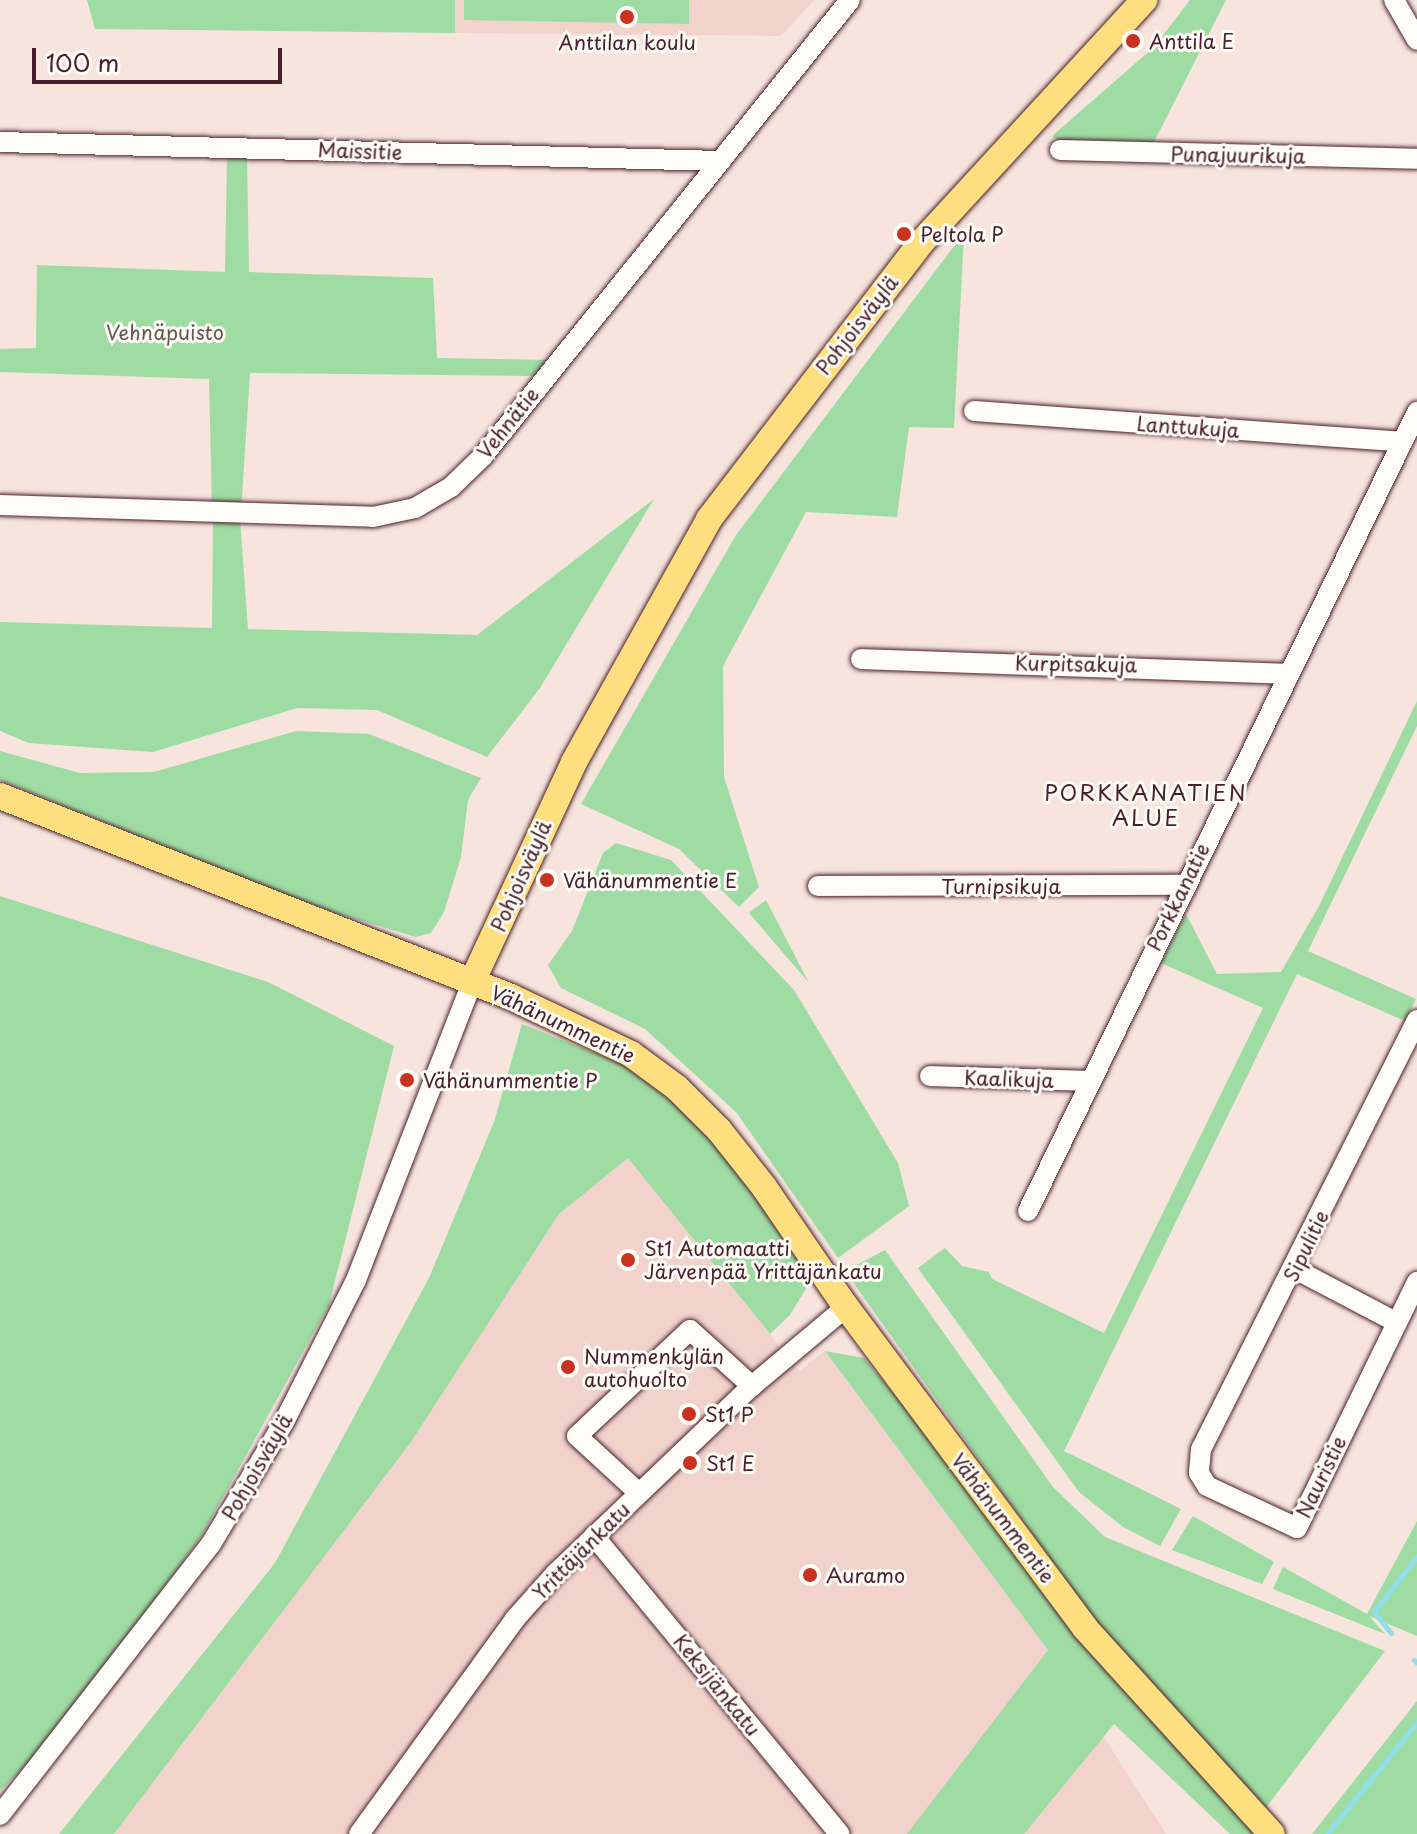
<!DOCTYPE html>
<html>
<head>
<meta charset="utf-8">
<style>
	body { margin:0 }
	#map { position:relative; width:1417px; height:1834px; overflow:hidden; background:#f6e4dd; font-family:"Playpen Sans",sans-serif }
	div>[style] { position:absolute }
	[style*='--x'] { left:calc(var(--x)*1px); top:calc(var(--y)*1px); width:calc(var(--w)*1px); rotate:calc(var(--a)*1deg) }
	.built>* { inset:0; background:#f1d3cb }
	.green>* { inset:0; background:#9edca3 }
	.stream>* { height:5px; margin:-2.5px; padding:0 2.5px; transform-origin:2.5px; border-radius:2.5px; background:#8fdfeb }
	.roads { filter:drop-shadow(0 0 2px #4a1f2b) drop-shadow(0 0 2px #4a1f2b) }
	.minor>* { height:20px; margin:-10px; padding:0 10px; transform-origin:10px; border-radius:10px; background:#fdfcf7 }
	.major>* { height:26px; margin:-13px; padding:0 13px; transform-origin:13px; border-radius:13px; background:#fddf80 }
	.dots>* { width:22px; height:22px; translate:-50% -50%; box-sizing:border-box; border:4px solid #fdfcf7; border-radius:50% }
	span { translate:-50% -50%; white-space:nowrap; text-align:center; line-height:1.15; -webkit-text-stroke:6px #fdfcf7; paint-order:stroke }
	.poi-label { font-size:20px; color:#4a1f2b }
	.left { translate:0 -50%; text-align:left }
	.street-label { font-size:20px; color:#4a1f2b }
	.park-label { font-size:20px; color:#63584f }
	.neighbourhood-label { font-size:22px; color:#4a1f2b; letter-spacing:2px }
	.scale { position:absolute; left:32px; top:48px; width:250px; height:36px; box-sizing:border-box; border:4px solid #4a1f2b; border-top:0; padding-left:10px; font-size:24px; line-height:28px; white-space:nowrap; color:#4a1f2b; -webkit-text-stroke:6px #fdfcf7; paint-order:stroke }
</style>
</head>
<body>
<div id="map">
	<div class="built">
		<i style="clip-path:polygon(455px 0,814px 0,781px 36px,455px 33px)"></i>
		<i style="clip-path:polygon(629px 1157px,799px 1371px,825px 1351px,1048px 1650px,1166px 1834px,114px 1834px,411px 1442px,559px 1214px)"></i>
	</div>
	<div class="green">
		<i style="clip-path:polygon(87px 0,455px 0,455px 33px,95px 29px)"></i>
		<i style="clip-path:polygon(464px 0,689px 0,689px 24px,464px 20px)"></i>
		<i style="clip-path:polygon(1190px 0,1226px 0,1152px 146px,1061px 143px,1052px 136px,1154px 47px)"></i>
		<i style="clip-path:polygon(227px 156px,247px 156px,249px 272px,433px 278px,437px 358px,552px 360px,536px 376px,250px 373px,241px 512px,212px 511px,209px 379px,0 372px,0 349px,36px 348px,37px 265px,225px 272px)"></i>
		<i style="clip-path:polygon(964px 233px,954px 428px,909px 427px,897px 517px,806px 512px,723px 666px,724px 777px,759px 887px,739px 907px,679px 849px,581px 804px,736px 535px)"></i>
		<i style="clip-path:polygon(654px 499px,540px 688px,487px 757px,377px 710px,297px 708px,153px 752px,29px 743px,0 731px,0 622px,212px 628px,213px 517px,240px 518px,248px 629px,477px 635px)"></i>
		<i style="clip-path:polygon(1417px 701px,1417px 726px,1308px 951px,1416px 999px,1405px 1021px,1297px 974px,1064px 1451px,1181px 1509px,1160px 1546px,1123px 1527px,1079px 1492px,918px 1268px,945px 1248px,962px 1266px,989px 1272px,992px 1279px,1104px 1333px,1263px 1008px,1161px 963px,1186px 914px,1217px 974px,1281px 972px,1319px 906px)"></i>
		<i style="clip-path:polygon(296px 731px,369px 734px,481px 778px,468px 800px,461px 857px,444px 912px,431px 933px,416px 937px,316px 907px,0 780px,0 751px,80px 773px,154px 772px)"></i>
		<i style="clip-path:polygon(616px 843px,671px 860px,794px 990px,898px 1163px,909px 1206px,838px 1258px,736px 1112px,645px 1029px,561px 988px,548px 965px,572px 931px,603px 853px)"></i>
		<i style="clip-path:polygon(0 896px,268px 982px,394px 1046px,329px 1305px,202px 1535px,57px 1734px,0 1791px)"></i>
		<i style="clip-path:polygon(766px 900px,809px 983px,749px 913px)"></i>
		<i style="clip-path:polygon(522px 1024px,620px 1063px,697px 1119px,813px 1277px,790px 1315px,770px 1334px,628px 1158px,559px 1214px,411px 1442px,114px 1834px,59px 1834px,275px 1563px,429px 1278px,494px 1122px)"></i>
		<i style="clip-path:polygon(885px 1250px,1053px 1487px,1105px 1537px,1385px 1651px,1265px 1809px,1092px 1618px,845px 1271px)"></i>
		<i style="clip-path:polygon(825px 1351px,864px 1358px,1265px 1834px,1230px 1834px,1114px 1724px,1024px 1834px,907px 1834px,1048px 1650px)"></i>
		<i style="clip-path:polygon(1193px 1516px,1274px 1562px,1262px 1584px,1172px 1550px)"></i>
		<i style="clip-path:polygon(1417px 1521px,1417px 1636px,1369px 1616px,1385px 1634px,1273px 1589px,1283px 1567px,1367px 1614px)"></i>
		<i style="clip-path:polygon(1417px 1701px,1417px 1834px,1312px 1834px)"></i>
	</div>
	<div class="stream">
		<i style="--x:1391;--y:1633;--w:27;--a:-129"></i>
		<i style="--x:1374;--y:1612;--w:71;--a:-52.5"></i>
		<i style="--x:1414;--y:1660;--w:4;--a:45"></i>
		<i style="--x:1327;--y:1834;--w:144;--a:-51.2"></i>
	</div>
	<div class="roads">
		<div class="minor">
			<i style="--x:1394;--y:0;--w:46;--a:60.1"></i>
			<i style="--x:0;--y:142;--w:721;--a:1.51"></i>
			<i style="--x:1060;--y:150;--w:357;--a:1.4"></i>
			<i style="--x:974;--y:411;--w:429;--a:4.1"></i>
			<i style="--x:0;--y:505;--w:373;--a:1.8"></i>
			<i style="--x:373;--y:517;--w:43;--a:-12.1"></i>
			<i style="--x:415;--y:508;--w:42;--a:-30.3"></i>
			<i style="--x:451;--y:487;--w:45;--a:-44.1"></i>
			<i style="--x:483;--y:456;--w:585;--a:-51.17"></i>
			<i style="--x:861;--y:659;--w:428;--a:2"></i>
			<i style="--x:818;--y:886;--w:366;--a:-0.2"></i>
			<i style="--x:1417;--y:1020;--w:480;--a:116.7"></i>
			<i style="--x:1201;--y:1449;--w:24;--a:95"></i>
			<i style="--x:1199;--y:1473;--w:15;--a:58"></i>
			<i style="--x:1207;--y:1486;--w:99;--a:25"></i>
			<i style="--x:1297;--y:1528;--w:274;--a:-64"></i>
			<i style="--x:930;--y:1076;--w:159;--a:1.8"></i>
			<i style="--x:1028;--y:1211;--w:889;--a:-64.04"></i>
			<i style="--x:1295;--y:1269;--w:114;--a:27.7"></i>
			<i style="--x:639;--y:1493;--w:84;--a:-137.4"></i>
			<i style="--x:577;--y:1436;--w:155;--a:-43.2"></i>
			<i style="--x:690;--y:1330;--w:84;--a:42.1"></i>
			<i style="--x:594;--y:1536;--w:386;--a:50.5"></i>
			<i style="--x:0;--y:1815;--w:343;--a:-52.1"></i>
			<i style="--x:211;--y:1544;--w:142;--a:-59.1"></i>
			<i style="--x:284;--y:1422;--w:159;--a:-63.1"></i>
			<i style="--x:356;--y:1280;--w:320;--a:-68.7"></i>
			<i style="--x:359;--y:1834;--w:266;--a:-54"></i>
			<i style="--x:515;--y:1619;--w:62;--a:-48.3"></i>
			<i style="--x:556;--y:1573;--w:271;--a:-43.7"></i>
			<i style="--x:752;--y:1386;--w:123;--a:-40"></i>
		</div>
		<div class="major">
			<i style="--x:0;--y:796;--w:549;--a:21.47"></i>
			<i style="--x:511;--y:997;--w:133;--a:25.4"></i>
			<i style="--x:631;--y:1054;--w:56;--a:36.3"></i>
			<i style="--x:676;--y:1087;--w:61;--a:45"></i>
			<i style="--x:719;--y:1130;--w:73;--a:51.7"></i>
			<i style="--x:764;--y:1187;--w:145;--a:55.7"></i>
			<i style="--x:846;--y:1307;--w:400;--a:53.3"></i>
			<i style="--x:1085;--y:1628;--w:278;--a:47.8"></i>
			<i style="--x:472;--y:982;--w:242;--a:-65.1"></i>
			<i style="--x:574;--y:762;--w:278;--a:-60.9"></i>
			<i style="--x:709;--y:519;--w:345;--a:-52.5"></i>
			<i style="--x:919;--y:245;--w:333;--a:-47.4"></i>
		</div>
	</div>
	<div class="dots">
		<i style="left:627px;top:17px;background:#c8321e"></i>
		<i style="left:1133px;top:41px;background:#c8321e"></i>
		<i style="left:904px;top:234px;background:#c8321e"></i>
		<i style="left:547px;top:880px;background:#c8321e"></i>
		<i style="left:407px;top:1080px;background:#c8321e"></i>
		<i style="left:628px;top:1260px;background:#c8321e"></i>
		<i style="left:568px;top:1367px;background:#c8321e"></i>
		<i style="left:689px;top:1414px;background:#c8321e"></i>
		<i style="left:690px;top:1463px;background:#c8321e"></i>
		<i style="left:810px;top:1575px;background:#c8321e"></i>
	</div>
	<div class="poi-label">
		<span class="left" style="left:1149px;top:41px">Anttila E</span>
		<span style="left:627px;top:42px">Anttilan koulu</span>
		<span class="left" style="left:920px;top:234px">Peltola P</span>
		<span class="left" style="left:563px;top:880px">Vähänummentie E</span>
		<span class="left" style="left:423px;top:1080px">Vähänummentie P</span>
		<span class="left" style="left:644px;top:1260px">St1 Automaatti<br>Järvenpää Yrittäjänkatu</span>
		<span class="left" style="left:584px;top:1368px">Nummenkylän<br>autohuolto</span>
		<span class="left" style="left:705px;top:1414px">St1 P</span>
		<span class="left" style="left:706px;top:1463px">St1 E</span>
		<span class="left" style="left:826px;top:1575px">Auramo</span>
	</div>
	<div class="street-label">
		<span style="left:360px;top:151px;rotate:2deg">Maissitie</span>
		<span style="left:1238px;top:155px;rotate:1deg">Punajuurikuja</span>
		<span style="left:857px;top:325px;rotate:-52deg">Pohjoisväylä</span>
		<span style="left:508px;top:423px;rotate:-51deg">Vehnätie</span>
		<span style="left:1188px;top:427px;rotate:4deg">Lanttukuja</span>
		<span style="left:1076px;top:664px;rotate:1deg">Kurpitsakuja</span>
		<span style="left:521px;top:876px;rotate:-66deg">Pohjoisväylä</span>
		<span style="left:1001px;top:886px">Turnipsikuja</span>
		<span style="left:1178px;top:897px;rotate:-64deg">Porkkanatie</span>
		<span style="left:563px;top:1024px;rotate:25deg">Vähänummentie</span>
		<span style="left:1009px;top:1079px;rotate:2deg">Kaalikuja</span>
		<span style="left:1306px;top:1246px;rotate:-64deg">Sipulitie</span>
		<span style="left:257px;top:1467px;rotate:-60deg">Pohjoisväylä</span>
		<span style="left:1321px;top:1477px;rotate:-64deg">Nauristie</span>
		<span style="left:1003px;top:1518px;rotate:53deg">Vähänummentie</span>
		<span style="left:581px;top:1551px;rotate:-45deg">Yrittäjänkatu</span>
		<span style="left:717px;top:1685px;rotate:51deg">Keksijänkatu</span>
	</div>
	<div class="park-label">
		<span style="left:165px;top:332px">Vehnäpuisto</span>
	</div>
	<div class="neighbourhood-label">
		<span style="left:1146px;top:804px">PORKKANATIEN<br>ALUE</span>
	</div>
	<div class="scale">100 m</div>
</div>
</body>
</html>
